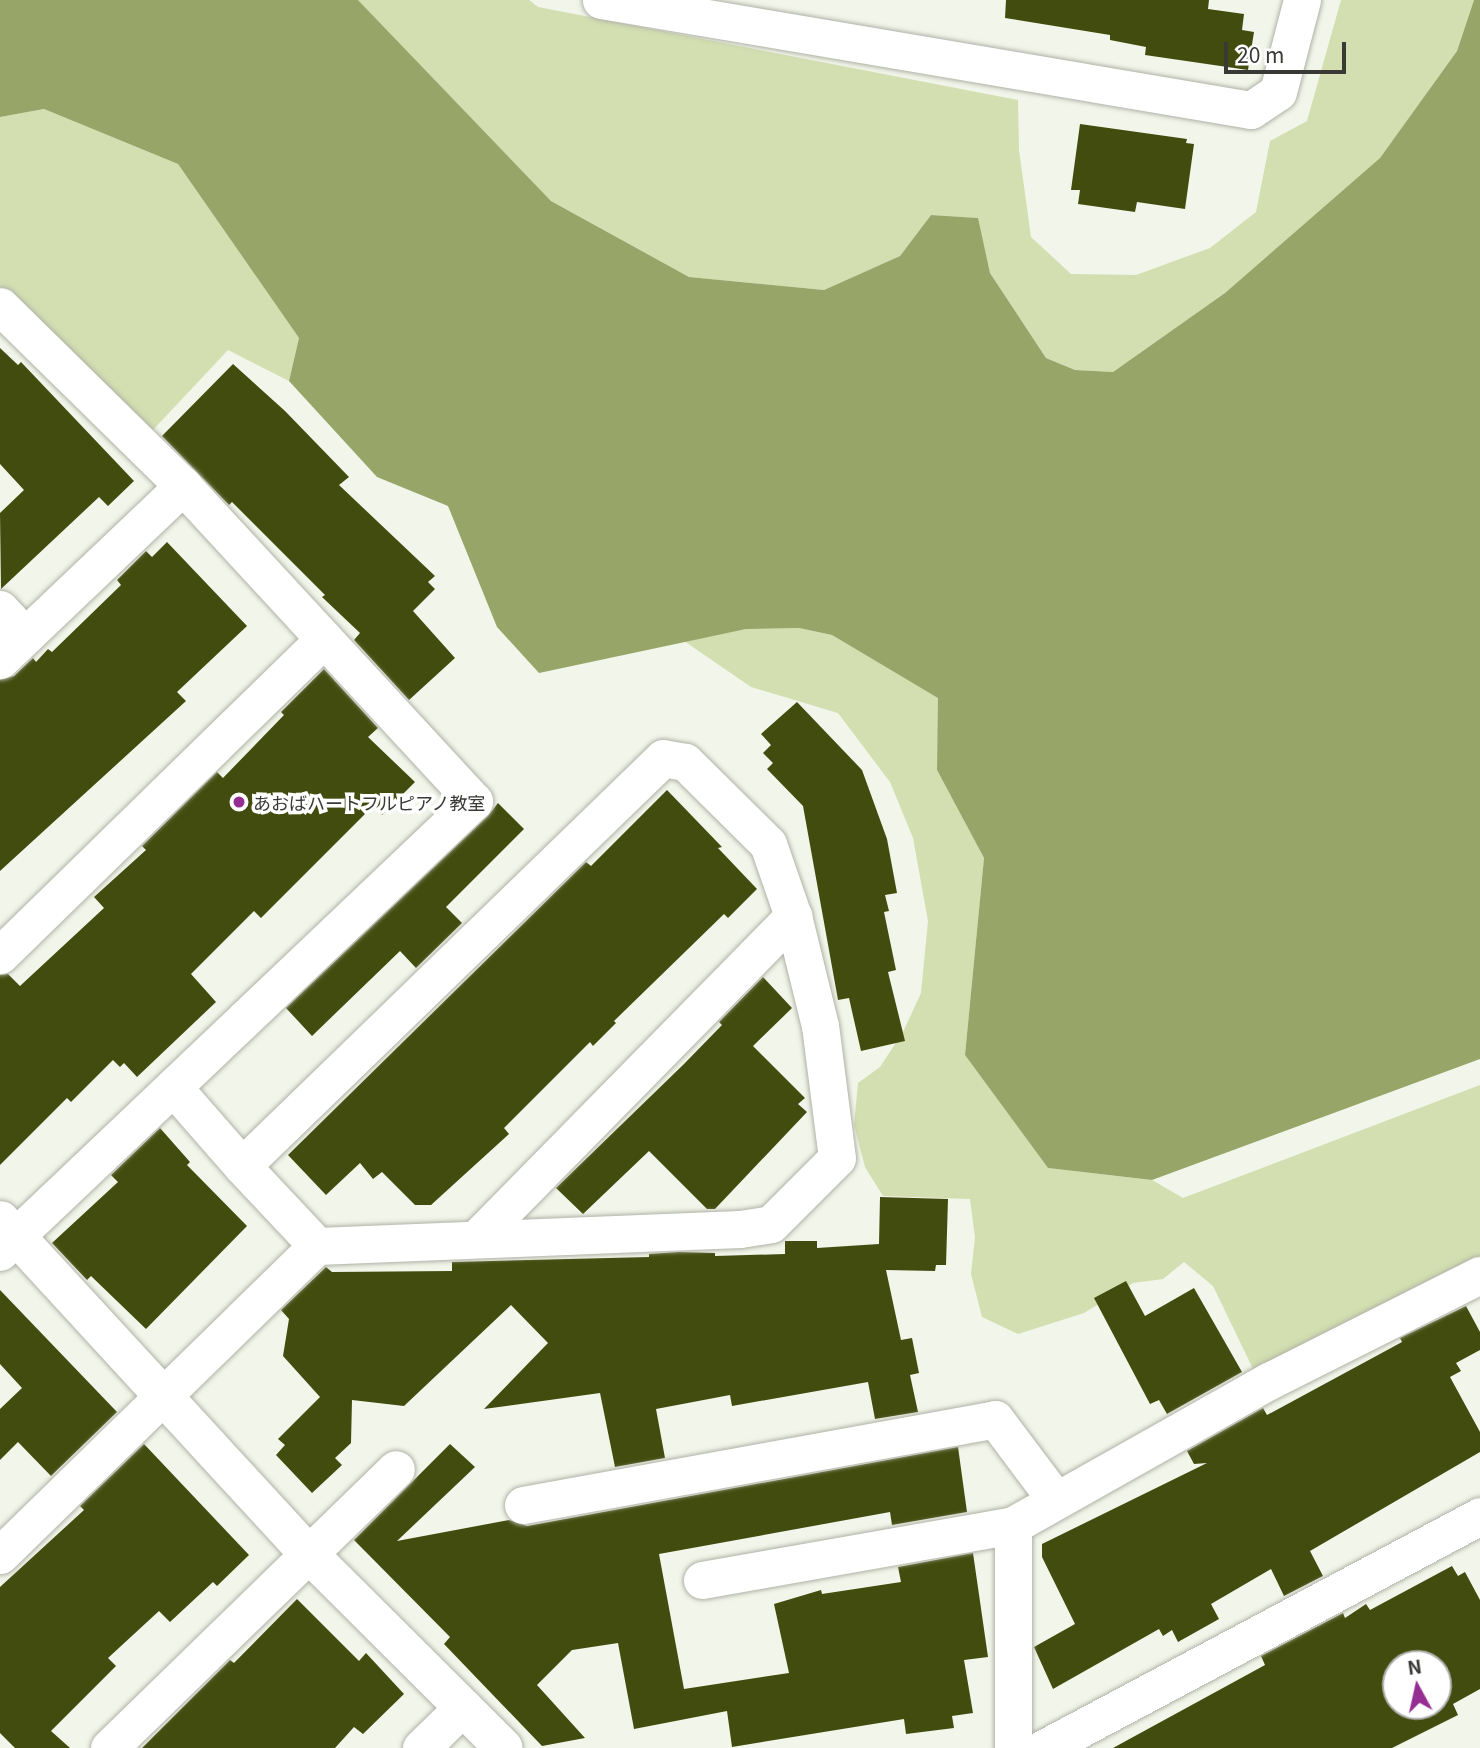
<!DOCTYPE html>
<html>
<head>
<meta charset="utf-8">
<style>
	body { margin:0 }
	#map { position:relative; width:1480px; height:1748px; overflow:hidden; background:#f2f5e9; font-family:Georgia,"Noto Sans JP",serif }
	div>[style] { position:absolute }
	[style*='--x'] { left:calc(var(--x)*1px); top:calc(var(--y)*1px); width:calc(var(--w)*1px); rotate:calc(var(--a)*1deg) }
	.green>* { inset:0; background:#d3deb1 }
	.water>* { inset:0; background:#98a569 }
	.building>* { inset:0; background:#424c0e }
	.roads { filter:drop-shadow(0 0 2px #afb2a6) drop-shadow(0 0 2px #afb2a6) }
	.minor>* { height:37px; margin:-18.5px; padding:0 18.5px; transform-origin:18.5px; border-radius:18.5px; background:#fff }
	.tertiary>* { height:38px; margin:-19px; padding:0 19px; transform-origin:19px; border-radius:19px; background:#fff }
	.dots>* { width:19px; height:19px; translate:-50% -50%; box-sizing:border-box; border:4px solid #fff; border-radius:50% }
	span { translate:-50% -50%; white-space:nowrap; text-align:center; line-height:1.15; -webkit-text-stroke:7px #fff; paint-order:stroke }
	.poi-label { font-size:18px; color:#393a36 }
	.left { translate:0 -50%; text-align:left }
	.north { position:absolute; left:1382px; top:1650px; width:70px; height:70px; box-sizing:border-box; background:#fff; border:2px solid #b0b0af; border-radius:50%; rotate:352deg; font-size:19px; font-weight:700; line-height:28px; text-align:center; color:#393a36 }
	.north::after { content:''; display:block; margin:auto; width:24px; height:32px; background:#952e93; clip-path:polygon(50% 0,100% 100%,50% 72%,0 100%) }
	.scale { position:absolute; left:1224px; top:42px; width:122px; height:32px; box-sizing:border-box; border:4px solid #393a36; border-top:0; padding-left:9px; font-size:21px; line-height:24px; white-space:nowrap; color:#393a36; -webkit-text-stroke:5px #fff; paint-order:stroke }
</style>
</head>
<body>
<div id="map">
	<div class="green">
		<i style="clip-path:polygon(358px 0,529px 0,538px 7px,1018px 100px,1019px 150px,1031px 237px,1071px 274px,1136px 275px,1210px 248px,1256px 212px,1270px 141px,1307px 121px,1341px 0,1474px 0,1457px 51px,1380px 158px,1225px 293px,1113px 372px,1075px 370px,1046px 358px,990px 273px,977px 218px,931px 215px,900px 256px,824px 290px,689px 277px,551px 201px)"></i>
		<i style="clip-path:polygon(44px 109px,178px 164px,299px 338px,289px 381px,228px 350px,151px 432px,0 289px,0 117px)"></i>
		<i style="clip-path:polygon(799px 628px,832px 635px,939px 698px,937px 770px,984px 858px,965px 1055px,1048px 1168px,1152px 1180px,1183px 1198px,1480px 1085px,1480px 1261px,1255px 1373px,1213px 1286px,1184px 1262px,1163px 1279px,1133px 1283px,1084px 1313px,1018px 1334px,982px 1317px,971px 1274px,975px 1237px,970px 1199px,883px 1196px,865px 1167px,854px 1125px,858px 1083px,880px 1067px,903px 1032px,921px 993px,928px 921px,913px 838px,890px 782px,838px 713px,751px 687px,684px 641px,746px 629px)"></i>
	</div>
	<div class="water">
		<i style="clip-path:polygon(0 0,358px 0,551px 201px,689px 277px,824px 290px,900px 256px,931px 215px,978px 218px,990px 273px,1046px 358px,1075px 370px,1113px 372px,1225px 293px,1380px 158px,1457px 51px,1474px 0,1480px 0,1480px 1059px,1152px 1180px,1048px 1168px,965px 1055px,984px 858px,937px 770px,938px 698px,832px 635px,799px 628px,746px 629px,539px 673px,497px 627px,448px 506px,377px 477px,289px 381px,299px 338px,178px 164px,44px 109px,0 117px)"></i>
	</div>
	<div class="building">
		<i style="clip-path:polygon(1006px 0,1209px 0,1208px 9px,1244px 14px,1242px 30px,1254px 32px,1248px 70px,1145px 55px,1146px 47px,1110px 40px,1110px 35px,1005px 18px)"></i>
		<i style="clip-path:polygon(1080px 124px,1187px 139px,1186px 143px,1194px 144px,1185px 209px,1137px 202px,1135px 212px,1078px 204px,1080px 190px,1071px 190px)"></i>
		<i style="clip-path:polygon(0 348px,18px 365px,21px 362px,134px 481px,108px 506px,99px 497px,1px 589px,0 513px,24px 490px,0 464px)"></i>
		<i style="clip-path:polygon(233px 364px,285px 411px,349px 477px,339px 485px,435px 576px,428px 582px,435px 589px,413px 611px,455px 658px,409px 700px,354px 640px,360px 633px,322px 597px,325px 595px,232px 502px,229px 505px,162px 436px)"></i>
		<i style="clip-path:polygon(167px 542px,247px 626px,177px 692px,186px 701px,0 871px,0 680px,14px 676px,33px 658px,36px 662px,48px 649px,52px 652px,121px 585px,117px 580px,146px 551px,152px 557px)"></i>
		<i style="clip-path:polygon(324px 669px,378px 728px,368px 737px,415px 782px,382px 815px,374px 805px,261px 918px,254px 911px,191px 974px,216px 1002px,137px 1077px,124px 1063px,120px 1067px,113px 1060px,71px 1102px,67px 1098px,0 1165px,0 975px,8px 974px,20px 986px,104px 908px,94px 897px,146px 850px,142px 846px,217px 772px,223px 778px,284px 715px,281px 712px)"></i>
		<i style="clip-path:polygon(797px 702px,862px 770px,887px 839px,897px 893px,885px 895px,889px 911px,884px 912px,896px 970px,888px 972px,905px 1041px,861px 1051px,849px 998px,838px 1000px,803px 806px,767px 769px,773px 763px,763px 753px,771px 745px,761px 734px)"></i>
		<i style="clip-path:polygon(667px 790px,722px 847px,718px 848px,757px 889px,728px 918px,724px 914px,614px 1021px,616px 1023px,593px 1046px,590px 1042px,504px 1128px,509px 1134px,431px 1205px,415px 1205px,382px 1172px,373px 1179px,360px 1163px,326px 1195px,288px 1155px,586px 862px,591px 866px)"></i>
		<i style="clip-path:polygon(498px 803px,524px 829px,446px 907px,462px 923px,416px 968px,400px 951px,312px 1036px,286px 1008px,488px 816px)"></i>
		<i style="clip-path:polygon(763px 977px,792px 1008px,753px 1046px,805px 1098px,798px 1104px,807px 1112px,715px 1209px,707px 1209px,649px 1151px,583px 1214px,556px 1188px,684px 1064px,722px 1025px,719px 1022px)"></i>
		<i style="clip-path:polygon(160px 1128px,190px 1162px,187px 1165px,247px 1226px,146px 1329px,91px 1276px,87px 1280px,52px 1243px,118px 1182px,111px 1175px)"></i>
		<i style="clip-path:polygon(880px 1197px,948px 1199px,946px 1265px,936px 1265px,935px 1271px,886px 1270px,901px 1340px,912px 1338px,919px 1373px,910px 1375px,918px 1412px,875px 1419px,868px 1382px,732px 1406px,730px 1395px,656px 1409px,665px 1458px,615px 1467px,600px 1393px,484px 1409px,548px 1343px,511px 1305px,404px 1406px,352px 1400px,351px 1443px,335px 1458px,342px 1465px,312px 1493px,276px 1455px,285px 1445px,278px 1439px,320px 1397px,283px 1356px,289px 1319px,281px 1310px,326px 1267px,332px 1272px,452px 1271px,452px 1262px,649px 1257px,649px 1254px,679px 1252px,715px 1253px,715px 1256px,785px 1254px,785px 1241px,817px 1241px,817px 1248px,879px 1244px)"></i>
		<i style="clip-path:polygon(1126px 1281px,1145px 1316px,1194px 1288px,1242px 1372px,1167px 1414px,1159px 1400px,1150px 1404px,1094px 1298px)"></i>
		<i style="clip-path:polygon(0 1290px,117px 1412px,51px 1476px,18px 1442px,0 1460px,0 1409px,22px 1388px,0 1364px)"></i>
		<i style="clip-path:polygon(1466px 1306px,1480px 1332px,1480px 1350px,1456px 1363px,1461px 1371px,1450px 1377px,1480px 1432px,1480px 1452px,1310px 1551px,1323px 1576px,1284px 1596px,1271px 1569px,1211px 1604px,1219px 1619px,1178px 1642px,1172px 1630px,1163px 1636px,1159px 1629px,1053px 1689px,1034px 1647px,1075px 1624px,1042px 1557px,1042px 1544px,1207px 1463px,1194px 1464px,1187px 1451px,1263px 1408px,1267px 1415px,1402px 1342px,1400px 1338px)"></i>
		<i style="clip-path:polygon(144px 1444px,249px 1555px,217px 1586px,213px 1582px,170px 1622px,159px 1611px,108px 1658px,116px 1666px,51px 1731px,70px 1748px,15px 1748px,0 1733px,0 1587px,84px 1510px,80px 1506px)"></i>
		<i style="clip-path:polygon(450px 1444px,475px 1467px,397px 1541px,509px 1520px,527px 1526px,958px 1447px,967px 1512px,892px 1525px,890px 1512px,659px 1554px,684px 1689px,789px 1673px,774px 1604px,821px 1590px,822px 1594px,901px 1582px,898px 1567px,973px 1553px,988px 1657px,964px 1660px,973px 1713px,952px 1716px,954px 1728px,906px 1734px,904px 1719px,732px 1747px,727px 1711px,634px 1729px,618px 1643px,572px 1650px,537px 1685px,585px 1738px,542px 1746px,444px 1644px,450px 1637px,354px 1540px)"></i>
		<i style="clip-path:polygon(evenodd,1452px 1566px,1458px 1576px,1465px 1572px,1480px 1600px,1480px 1689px,1453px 1704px,1458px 1715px,1392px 1748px,1113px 1748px,1265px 1665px,1261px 1656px,1343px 1613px,1345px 1618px,1366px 1604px,1370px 1610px,1452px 1566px,1396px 1664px,1438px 1664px,1438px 1706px,1396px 1706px,1396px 1664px)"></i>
		<i style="clip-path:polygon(297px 1599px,359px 1661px,366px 1653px,404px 1694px,363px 1734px,354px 1727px,335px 1748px,142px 1748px,230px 1660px,234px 1663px)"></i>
	</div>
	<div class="roads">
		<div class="minor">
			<i style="--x:601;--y:0;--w:659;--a:9.61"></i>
			<i style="--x:1251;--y:110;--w:32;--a:-34"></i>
			<i style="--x:1278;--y:92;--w:95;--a:-75.4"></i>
			<i style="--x:0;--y:306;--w:257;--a:44.5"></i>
			<i style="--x:183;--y:486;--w:429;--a:47.3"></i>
			<i style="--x:474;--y:801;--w:632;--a:136.48"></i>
			<i style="--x:16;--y:1236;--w:23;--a:-133"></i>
			<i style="--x:0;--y:609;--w:37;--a:47"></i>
			<i style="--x:0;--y:660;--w:253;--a:-43.6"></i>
			<i style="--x:0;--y:955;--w:453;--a:-44.3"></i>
			<i style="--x:173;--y:1087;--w:105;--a:48.9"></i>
			<i style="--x:242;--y:1166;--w:110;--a:46.8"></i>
			<i style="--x:317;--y:1246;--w:423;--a:-2.3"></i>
			<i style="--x:740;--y:1229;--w:31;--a:-9"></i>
			<i style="--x:771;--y:1224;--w:93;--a:-45"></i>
			<i style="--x:837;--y:1158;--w:133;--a:-97.3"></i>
			<i style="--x:820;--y:1026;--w:113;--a:-103.8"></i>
			<i style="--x:793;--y:916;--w:76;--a:-109.1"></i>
			<i style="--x:768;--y:844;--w:117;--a:-135.3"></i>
			<i style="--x:685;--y:762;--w:22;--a:-170"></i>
			<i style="--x:663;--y:758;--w:586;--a:135.9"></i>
			<i style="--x:476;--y:1239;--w:453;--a:-45.5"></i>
			<i style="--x:523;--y:1505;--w:480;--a:-10.3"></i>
			<i style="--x:995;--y:1419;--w:100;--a:53.1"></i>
			<i style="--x:0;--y:1555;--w:443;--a:-44.3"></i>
			<i style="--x:702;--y:1580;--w:316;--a:-10"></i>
			<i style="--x:109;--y:1748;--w:400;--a:-44.2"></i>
			<i style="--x:421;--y:1748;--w:59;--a:-44.3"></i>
			<i style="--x:1013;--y:1748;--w:223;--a:-90"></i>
			<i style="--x:1013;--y:1525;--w:294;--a:-29.4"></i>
			<i style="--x:1269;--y:1381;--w:236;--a:-26.7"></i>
			<i style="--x:1044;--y:1748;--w:494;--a:-28"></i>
		</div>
		<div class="tertiary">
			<i style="--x:0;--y:1252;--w:23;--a:-45"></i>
			<i style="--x:16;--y:1236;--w:431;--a:47.4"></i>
			<i style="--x:308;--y:1553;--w:276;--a:44.9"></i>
		</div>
	</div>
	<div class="dots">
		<i style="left:239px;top:802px;background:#952e93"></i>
	</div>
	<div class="poi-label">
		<span class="left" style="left:253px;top:802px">あおばハートフルピアノ教室</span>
	</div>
	<div class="north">N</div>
	<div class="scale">20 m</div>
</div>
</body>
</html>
